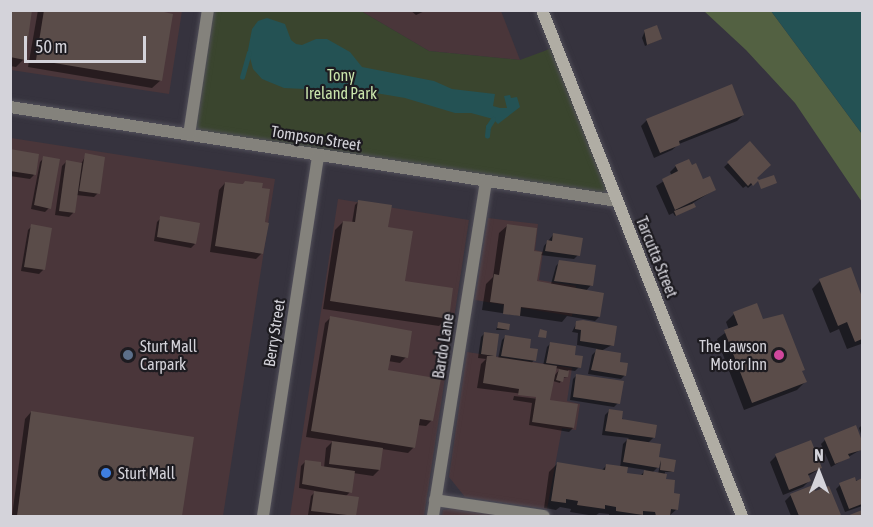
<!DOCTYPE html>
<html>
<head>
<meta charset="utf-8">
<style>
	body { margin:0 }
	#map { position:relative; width:873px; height:527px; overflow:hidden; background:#36333e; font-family:"Asap Condensed",sans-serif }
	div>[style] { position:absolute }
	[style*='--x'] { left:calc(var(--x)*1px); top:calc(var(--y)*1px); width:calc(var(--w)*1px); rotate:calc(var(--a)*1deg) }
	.commercial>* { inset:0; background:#4a363a }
	.green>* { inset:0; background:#3a452e }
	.forest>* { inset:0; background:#536142 }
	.water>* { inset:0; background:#245254 }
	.shadow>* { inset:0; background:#0007 }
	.stream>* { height:4.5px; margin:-2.25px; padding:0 2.25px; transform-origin:2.25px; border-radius:2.25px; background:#245254 }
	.building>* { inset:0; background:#5a4c49 }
	.roads { filter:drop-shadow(0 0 2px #52505a) drop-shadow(0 0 2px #52505a) }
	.street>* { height:12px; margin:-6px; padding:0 6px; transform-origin:6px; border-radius:6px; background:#84827c }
	.secondary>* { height:12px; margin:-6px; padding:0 6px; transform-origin:6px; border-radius:6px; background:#b0ada4 }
	.dots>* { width:16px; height:16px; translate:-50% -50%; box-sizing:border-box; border:3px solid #1d1b20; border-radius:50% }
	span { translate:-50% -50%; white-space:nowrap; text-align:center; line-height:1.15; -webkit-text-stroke:4.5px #1d1b20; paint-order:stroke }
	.park-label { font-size:16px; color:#c9e4ab }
	.street-label { font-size:16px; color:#d4d3da }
	.poi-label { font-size:16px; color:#d4d3da }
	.left { translate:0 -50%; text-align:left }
	.right { translate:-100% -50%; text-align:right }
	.frame { position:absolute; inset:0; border:12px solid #d4d3da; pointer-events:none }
	.north { position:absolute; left:789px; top:443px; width:60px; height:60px; -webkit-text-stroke:4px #1d1b20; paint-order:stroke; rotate:0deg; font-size:16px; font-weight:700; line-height:24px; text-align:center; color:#d4d3da }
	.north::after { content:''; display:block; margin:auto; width:21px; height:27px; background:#d4d3da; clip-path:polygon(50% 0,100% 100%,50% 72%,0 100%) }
	.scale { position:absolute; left:24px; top:36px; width:122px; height:27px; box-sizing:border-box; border:3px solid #d4d3da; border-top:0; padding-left:8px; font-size:18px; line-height:21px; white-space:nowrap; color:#d4d3da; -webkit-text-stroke:4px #1d1b20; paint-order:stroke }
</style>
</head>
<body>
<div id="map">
	<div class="commercial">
		<i style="clip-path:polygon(10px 11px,182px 11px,169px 94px,11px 70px)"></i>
		<i style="clip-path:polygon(361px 11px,501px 11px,520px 60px,429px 51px)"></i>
		<i style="clip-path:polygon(11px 138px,275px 179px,223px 516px,11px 516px)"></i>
		<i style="clip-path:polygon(338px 199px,469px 220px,424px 516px,290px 516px)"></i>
		<i style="clip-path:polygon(488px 218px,538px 224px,535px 250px,543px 252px,539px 280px,576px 286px,572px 316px,475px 300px)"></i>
		<i style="clip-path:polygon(467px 352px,572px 368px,567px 401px,580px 404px,576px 430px,562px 428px,547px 509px,465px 497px,449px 477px)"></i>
		<i style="clip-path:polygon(459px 508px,505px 516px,442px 516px,443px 510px)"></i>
	</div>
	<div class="green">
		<i style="clip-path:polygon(208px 11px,361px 11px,429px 51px,520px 60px,555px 47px,616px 201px,189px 135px)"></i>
	</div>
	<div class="forest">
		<i style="clip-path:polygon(704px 11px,771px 11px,862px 134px,862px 202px,795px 103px,746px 50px)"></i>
	</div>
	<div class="water">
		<i style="clip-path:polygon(771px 11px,862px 11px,862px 134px)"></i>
		<i style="clip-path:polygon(267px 18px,285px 24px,291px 40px,296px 44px,302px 45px,316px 39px,327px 39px,350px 52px,362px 67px,434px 81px,452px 89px,495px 94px,493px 106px,500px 108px,507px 108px,504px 96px,510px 95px,511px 98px,517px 97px,520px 107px,498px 124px,493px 119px,471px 113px,455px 113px,405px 98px,364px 91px,341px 95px,326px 90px,284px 88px,262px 79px,253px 69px,248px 50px,252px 29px,258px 21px)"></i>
	</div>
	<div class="shadow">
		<i style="clip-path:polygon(10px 10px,24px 59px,16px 67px,10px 66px)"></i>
		<i style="clip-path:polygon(38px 10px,146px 10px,161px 80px,152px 88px,28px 67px)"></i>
		<i style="clip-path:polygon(410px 10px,427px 10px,416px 15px)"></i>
		<i style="clip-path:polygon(645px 31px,660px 39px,645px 46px,642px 38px)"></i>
		<i style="clip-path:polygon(743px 115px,737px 121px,679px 144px,672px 150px,654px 158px,641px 126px,647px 120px)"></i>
		<i style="clip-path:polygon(750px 143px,757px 180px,748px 188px,746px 186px,743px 188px,724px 167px)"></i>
		<i style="clip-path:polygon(10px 151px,34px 175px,30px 179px,10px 176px)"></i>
		<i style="clip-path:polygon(86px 155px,98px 193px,94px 197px,76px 195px,73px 213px,69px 217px,55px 215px,62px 166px,66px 162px,81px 164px)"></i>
		<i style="clip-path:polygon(44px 158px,49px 208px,45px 212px,31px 209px,40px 162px)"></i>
		<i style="clip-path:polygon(676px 166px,691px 167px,714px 190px,693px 203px,692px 208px,675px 216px,673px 213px,669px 215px,656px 186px,672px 176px,670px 172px)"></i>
		<i style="clip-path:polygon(225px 183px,261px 185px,262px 253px,256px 259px,210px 252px,219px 190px)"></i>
		<i style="clip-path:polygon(359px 201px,404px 282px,447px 318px,439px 326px,323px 309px,335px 230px,343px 222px,352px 223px,355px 205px)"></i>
		<i style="clip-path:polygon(161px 218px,195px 244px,191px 248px,154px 241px,157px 222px)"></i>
		<i style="clip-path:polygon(508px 225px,532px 252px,542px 254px,544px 246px,553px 235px,578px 255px,574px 259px,540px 255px,536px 282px,551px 284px,556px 266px,560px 262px,591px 285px,585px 292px,599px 317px,595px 321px,567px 316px,562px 322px,482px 310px,486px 284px,493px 277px,499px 233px)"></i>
		<i style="clip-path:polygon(32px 226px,43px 270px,39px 274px,21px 271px,28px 230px)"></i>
		<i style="clip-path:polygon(820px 281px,862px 298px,862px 349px,861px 344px,847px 349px,839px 329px,830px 333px,812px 289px)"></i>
		<i style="clip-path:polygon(734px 314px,801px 371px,805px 382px,797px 390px,744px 410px,717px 339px,729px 330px,726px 322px)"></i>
		<i style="clip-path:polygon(331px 317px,406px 357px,400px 363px,388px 361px,386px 372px,432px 420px,426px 426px,417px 425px,414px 447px,408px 453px,382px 449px,379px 470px,373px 476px,353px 473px,350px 492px,345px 497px,357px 499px,354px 516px,308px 515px,311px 496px,316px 491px,299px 488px,301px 466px,305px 462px,324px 468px,326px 448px,333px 441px,306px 437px,325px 323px)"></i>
		<i style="clip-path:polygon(577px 322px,612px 345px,601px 351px,618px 363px,625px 375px,621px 379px,588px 374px,592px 355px,598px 349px,577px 345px,578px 333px,572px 332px)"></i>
		<i style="clip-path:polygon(498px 324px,508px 330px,496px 330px)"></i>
		<i style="clip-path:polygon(evenodd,485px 333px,494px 355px,492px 358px,498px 359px,502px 340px,506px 336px,528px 349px,534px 360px,531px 364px,543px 366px,547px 347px,551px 343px,573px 356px,579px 367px,575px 371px,568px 370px,567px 377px,562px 378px,560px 383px,553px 381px,547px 401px,573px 428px,569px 432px,529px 425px,532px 403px,513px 400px,514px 396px,547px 400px,547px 397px,477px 388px,481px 364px,486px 359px,478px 358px,481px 337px,485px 333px,555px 368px,560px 369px,554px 376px,555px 368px)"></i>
		<i style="clip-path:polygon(577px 375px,618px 403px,614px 407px,570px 400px,573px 379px)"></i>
		<i style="clip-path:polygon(evenodd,609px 411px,654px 437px,648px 443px,658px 463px,662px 459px,672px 472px,665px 472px,664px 480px,677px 509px,669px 516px,609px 516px,609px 514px,599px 513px,595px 516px,570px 512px,571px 509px,560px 507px,556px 510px,544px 508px,549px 472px,557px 464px,601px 471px,606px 466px,620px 468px,623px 444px,629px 438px,602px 435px,605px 415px,609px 411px,660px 465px,658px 474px,652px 473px,660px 465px,609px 411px,627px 467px,646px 470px,640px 476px,626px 474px,627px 467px)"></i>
		<i style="clip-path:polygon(31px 412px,193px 439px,181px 516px,12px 516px,25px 419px)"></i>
		<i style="clip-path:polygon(862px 425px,862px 437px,859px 428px)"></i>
		<i style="clip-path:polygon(825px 440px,862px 443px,862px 449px,831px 467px,821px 444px)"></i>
		<i style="clip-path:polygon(776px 456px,821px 468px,808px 476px,809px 481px,803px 487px,783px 495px,770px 462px)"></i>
		<i style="clip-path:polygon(862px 479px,862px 506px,845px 512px,836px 489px,840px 485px)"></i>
		<i style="clip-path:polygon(815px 493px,839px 515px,791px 516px,785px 501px,791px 495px)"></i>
	</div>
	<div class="stream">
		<i style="--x:242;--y:77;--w:25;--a:-74"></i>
		<i style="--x:487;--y:136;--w:9;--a:-84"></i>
		<i style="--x:488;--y:127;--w:9;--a:-58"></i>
	</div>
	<div class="building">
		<i style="clip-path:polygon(10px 10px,32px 10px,25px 60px,10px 57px)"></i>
		<i style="clip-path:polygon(44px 10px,155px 10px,173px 14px,162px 81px,36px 60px)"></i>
		<i style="clip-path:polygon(657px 25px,662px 39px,647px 45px,644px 30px)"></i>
		<i style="clip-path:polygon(732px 84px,744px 115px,679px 141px,680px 145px,660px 153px,646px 119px)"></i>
		<i style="clip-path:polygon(750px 141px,771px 165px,757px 178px,759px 180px,774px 175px,777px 183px,761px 189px,758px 181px,753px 186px,751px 183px,748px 186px,727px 162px)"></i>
		<i style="clip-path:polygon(10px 149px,39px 154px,36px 175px,10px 171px)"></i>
		<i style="clip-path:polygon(85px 153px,105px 157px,100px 194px,79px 191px)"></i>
		<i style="clip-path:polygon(43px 156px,60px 159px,51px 209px,34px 205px)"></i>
		<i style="clip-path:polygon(689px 159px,692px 165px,696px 163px,703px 179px,710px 176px,716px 190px,675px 210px,662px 179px,678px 171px,675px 165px)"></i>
		<i style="clip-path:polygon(66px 160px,82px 163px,75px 213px,59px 211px)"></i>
		<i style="clip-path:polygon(245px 181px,263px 183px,262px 188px,270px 189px,265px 222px,269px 223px,263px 254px,215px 246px,225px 182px,243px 184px)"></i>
		<i style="clip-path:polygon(358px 200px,392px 205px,388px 227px,413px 231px,405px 281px,453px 288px,449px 319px,330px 301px,343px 221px,355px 222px)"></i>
		<i style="clip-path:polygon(694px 203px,696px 207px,676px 216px,674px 211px)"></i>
		<i style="clip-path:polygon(160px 216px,200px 223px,196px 244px,157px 237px)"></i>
		<i style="clip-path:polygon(31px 224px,52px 228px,45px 270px,24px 267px)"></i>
		<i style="clip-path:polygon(507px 224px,537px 228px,534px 251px,542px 252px,537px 281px,604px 293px,600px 317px,521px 307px,520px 316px,503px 314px,504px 304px,490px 302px,494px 274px,499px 275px)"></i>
		<i style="clip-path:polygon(553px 233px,583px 238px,580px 256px,545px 251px,547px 240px,552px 241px)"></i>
		<i style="clip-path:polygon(559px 260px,596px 265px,593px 286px,554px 281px)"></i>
		<i style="clip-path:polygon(851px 267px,862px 297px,862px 339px,855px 342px,847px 322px,838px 326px,819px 279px)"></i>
		<i style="clip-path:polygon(757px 303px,763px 319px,783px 314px,805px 370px,802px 371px,807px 382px,752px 403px,724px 330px,738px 325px,733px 312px)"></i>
		<i style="clip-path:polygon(330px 316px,412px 331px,408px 358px,391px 355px,388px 370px,441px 379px,433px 421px,420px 419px,415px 448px,311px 431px)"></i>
		<i style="clip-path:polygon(583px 320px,617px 326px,614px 346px,580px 341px,581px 330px,575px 329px,576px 321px)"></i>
		<i style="clip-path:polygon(498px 322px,510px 324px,509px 330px,497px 328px)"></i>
		<i style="clip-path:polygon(540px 329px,547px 331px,546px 338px,538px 337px)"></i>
		<i style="clip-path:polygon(484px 332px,499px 334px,496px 357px,557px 366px,550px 400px,578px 404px,574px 428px,532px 422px,536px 397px,518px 395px,519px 389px,483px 383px,487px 356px,494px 356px,481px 354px)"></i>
		<i style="clip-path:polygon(505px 335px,531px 339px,530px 348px,538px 349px,536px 361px,501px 356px)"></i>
		<i style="clip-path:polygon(550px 342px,576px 346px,575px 355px,583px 356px,581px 368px,546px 363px)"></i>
		<i style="clip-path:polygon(596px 349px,621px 353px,620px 362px,628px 363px,626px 376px,591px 370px)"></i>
		<i style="clip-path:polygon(559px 369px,569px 371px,568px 377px,564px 377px,563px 382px,556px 380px)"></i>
		<i style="clip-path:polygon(576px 374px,624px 381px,620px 404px,573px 397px)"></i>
		<i style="clip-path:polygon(609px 409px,623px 411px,622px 419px,657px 425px,655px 438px,605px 431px)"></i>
		<i style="clip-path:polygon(31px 411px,194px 437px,182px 516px,17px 516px)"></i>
		<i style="clip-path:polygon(856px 425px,862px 441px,862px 450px,848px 454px,850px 458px,835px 464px,824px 438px)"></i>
		<i style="clip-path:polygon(627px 439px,661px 444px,659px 457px,676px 460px,674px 472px,660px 470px,661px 460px,659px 468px,623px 462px)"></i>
		<i style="clip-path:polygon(811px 440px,822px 468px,808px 474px,811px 481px,789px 490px,775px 454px)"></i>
		<i style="clip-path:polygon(332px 441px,383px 448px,380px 470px,329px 464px)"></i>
		<i style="clip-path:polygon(305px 460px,321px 462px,321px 466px,355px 471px,352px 493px,302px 484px)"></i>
		<i style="clip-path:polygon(557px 462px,605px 470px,606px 464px,628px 467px,627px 473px,643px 475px,644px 470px,667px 474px,666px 479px,675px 480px,674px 493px,680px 494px,678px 510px,671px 509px,670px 516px,656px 516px,655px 512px,643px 511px,643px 515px,616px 511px,616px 507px,605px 505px,605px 509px,577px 505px,578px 501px,566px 499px,566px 503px,551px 501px)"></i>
		<i style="clip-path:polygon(855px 477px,856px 481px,862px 478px,862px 504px,849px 509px,839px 483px)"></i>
		<i style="clip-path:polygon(813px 485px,815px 491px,829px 486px,841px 515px,799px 516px,790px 494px)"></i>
		<i style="clip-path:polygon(314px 491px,359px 497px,356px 516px,311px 511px)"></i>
		<i style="clip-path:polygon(862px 510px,862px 516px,847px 516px)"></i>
	</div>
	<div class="roads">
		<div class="street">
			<i style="--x:10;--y:107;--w:614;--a:8.8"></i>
			<i style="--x:189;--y:135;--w:126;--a:-81.4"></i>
			<i style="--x:435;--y:500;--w:110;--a:8.4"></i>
			<i style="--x:263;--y:516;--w:365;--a:-81.3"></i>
			<i style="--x:433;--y:516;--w:339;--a:-81"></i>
		</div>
		<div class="secondary">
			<i style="--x:542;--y:10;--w:544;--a:68.43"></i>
		</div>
	</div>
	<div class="dots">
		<i style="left:128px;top:355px;background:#5c6f8a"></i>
		<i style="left:779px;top:355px;background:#d1479c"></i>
		<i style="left:106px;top:473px;background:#3f7fe0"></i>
	</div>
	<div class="park-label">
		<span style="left:341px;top:84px">Tony<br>Ireland Park</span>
	</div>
	<div class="street-label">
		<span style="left:316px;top:138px;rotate:9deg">Tompson Street</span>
		<span style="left:657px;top:257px;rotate:68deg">Tarcutta Street</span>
		<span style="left:274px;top:333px;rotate:-81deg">Berry Street</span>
		<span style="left:443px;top:346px;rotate:-81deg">Bardo Lane</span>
	</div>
	<div class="poi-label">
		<span class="left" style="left:140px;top:355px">Sturt Mall<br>Carpark</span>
		<span class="right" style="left:767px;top:355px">The Lawson<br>Motor Inn</span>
		<span class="left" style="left:118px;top:473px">Sturt Mall</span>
	</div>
	<div class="frame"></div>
	<div class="north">N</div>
	<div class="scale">50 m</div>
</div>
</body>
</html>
